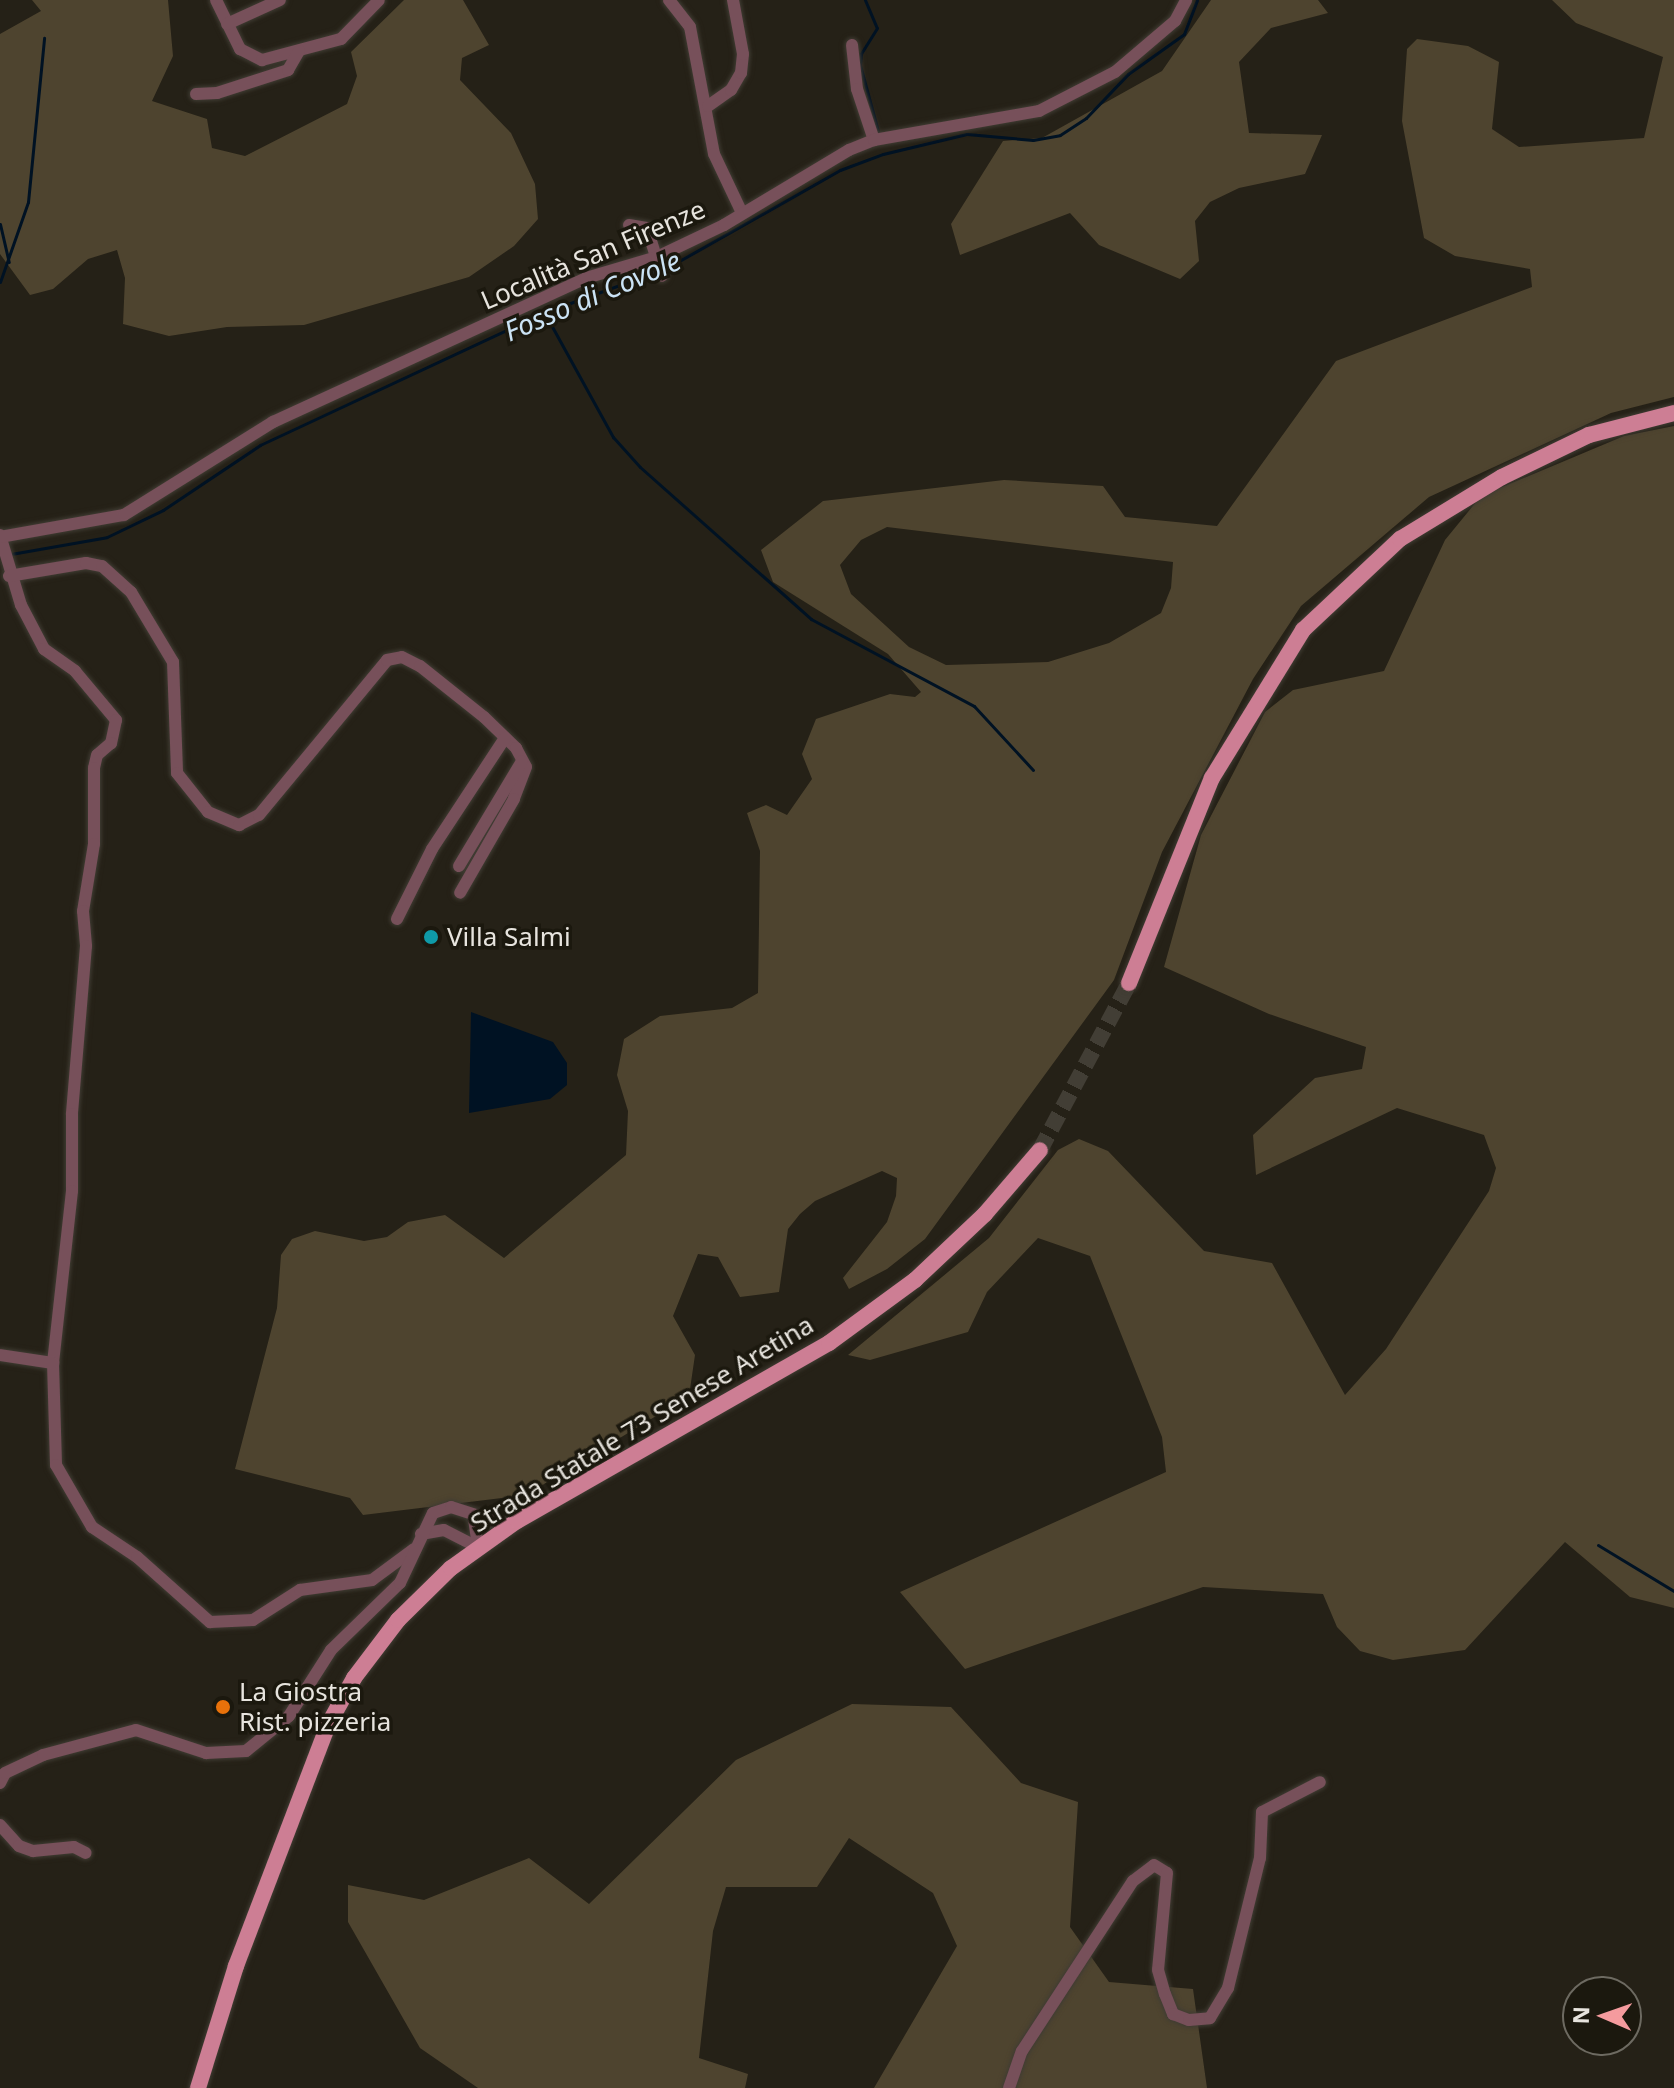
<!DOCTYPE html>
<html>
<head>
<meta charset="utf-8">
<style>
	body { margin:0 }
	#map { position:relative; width:1674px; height:2088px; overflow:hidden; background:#252117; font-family:"Noto Sans",sans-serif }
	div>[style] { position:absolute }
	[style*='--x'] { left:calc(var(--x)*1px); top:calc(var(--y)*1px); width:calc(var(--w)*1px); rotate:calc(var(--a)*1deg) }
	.green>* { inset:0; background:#4e442f }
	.water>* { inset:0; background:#001223 }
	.stream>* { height:3px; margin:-1.5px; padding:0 1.5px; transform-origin:1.5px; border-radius:1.5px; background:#001223 }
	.major-tunnel>* { height:16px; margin-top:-8px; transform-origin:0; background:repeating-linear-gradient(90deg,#423e35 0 16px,transparent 0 24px) }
	.roads { filter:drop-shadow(0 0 2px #403c33) drop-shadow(0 0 2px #403c33) }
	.minor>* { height:12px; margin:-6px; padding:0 6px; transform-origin:6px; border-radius:6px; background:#77505a }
	.major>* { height:16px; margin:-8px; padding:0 8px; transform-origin:8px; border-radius:8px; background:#cd7e94 }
	.dots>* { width:22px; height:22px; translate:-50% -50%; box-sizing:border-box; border:4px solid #1b180e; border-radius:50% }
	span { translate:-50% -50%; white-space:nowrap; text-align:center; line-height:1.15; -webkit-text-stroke:7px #1b180e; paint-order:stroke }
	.street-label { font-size:26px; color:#e7e4de }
	.poi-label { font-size:26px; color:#e7e4de }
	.left { translate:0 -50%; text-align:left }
	.water-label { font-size:28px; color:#cbe3f5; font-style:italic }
	.north { position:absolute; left:1562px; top:1976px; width:80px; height:80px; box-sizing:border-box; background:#1b180e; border:2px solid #6d6a61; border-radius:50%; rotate:272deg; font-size:22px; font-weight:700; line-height:32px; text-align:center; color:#e7e4de }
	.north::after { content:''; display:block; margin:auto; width:28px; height:36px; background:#f59b9e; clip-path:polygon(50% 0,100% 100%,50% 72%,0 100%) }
</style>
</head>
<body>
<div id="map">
	<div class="green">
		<i style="clip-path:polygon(32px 0,168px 0,173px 56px,152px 101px,207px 119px,212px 148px,245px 156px,347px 104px,357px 76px,351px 52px,404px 0,463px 0,489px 45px,462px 58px,460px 80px,511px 133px,535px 184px,538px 219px,514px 246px,469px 277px,304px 325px,227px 327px,169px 336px,123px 324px,125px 278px,117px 250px,88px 259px,53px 289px,30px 295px,0 254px,0 34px,41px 11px)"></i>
		<i style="clip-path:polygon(1211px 0,1318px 0,1328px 13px,1271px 28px,1239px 62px,1249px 133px,1322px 135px,1305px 174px,1239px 188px,1210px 202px,1195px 221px,1199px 261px,1180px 279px,1099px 245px,1070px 213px,960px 255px,951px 224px,1003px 141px,1042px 138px,1162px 71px)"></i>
		<i style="clip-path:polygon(evenodd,1552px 0,1674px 0,1674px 397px,1611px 413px,1429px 497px,1301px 606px,1253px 679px,1162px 852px,1114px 980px,925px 1239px,887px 1269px,849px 1289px,843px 1278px,887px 1222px,896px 1196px,897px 1178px,882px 1171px,815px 1201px,800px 1214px,788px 1229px,779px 1292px,740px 1297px,718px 1257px,698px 1254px,673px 1316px,695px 1355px,689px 1396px,526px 1495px,363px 1515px,350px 1498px,235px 1469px,277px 1308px,281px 1255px,292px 1239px,315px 1231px,364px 1241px,387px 1237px,408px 1222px,445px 1215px,504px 1258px,626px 1155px,628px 1111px,617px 1075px,624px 1039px,660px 1016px,732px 1008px,758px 993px,760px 851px,747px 813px,766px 805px,787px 815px,812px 779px,802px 754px,816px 719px,890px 694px,915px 697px,921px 692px,888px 654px,773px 582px,761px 550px,823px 501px,1004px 480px,1103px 486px,1125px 517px,1217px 526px,1336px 361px,1532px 287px,1530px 269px,1455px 256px,1424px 238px,1402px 121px,1407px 49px,1417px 39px,1468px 46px,1499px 62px,1492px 129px,1519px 147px,1644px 138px,1663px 57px,1576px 23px,1552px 0,887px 527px,1173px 562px,1171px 588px,1161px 613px,1109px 643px,1048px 662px,946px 665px,909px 647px,851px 594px,840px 565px,861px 540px,887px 527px)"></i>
		<i style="clip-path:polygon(1674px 426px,1674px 1608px,1630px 1597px,1565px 1542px,1465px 1650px,1393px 1660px,1360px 1651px,1337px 1627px,1323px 1594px,1203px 1587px,965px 1669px,900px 1592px,1166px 1472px,1162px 1437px,1090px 1256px,1038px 1238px,987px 1292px,968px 1332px,870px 1360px,848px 1355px,989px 1238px,1058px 1150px,1079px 1139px,1108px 1151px,1204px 1251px,1272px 1263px,1345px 1395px,1386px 1349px,1489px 1191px,1496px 1168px,1484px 1135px,1397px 1108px,1256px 1175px,1253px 1135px,1315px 1078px,1362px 1069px,1366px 1047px,1269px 1014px,1164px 967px,1201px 835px,1265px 712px,1293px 690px,1384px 671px,1445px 540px,1481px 496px,1624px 436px)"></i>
		<i style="clip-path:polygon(852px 1704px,951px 1707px,1021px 1783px,1078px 1802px,1070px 1927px,1109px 1982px,1193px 1989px,1207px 2088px,874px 2088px,957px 1946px,933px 1893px,849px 1838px,817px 1887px,726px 1887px,713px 1931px,699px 2058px,748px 2074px,745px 2088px,478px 2088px,420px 2048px,348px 1922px,348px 1885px,424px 1900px,529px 1858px,589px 1904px,736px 1760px)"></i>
	</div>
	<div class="water">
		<i style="clip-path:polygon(471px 1012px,553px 1042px,567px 1063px,567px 1085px,550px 1099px,469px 1113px)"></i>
	</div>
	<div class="stream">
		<i style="--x:865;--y:0;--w:30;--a:67"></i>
		<i style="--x:877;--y:28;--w:31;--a:122"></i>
		<i style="--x:861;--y:54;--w:11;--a:95"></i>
		<i style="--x:860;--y:65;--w:73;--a:74.8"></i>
		<i style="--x:0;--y:224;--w:39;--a:77"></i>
		<i style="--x:665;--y:269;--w:201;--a:-29.5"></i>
		<i style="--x:840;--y:170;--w:46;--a:-20.4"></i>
		<i style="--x:883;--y:154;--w:86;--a:-13.4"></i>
		<i style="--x:967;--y:134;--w:66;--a:5.2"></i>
		<i style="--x:1033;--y:140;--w:27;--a:-10"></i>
		<i style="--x:1060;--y:135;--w:31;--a:-33"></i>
		<i style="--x:1086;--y:118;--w:61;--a:-46.3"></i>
		<i style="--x:1128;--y:74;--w:69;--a:-35.5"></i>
		<i style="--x:1184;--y:34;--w:36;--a:-69"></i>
		<i style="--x:0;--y:282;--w:85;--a:-70.7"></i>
		<i style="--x:28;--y:202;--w:165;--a:-84.4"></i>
		<i style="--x:544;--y:312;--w:143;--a:61.1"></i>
		<i style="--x:613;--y:437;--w:40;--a:48"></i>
		<i style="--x:640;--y:467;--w:229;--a:41.6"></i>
		<i style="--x:811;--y:619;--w:185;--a:28.1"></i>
		<i style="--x:974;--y:706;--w:87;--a:47.3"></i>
		<i style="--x:11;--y:554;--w:97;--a:-10"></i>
		<i style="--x:107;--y:537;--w:62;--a:-25.7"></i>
		<i style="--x:163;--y:510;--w:117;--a:-33.8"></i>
		<i style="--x:260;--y:445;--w:312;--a:-25"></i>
		<i style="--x:543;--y:313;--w:122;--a:-20.1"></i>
		<i style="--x:1598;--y:1545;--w:89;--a:31.2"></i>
	</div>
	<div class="major-tunnel">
		<i style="--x:1040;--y:1150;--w:189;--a:-61.9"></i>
	</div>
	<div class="roads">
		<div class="minor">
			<i style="--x:216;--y:0;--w:55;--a:63.9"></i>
			<i style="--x:240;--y:49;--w:25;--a:27"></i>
			<i style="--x:262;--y:60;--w:82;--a:-14.9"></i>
			<i style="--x:341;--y:39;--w:54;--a:-45.7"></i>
			<i style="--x:669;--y:0;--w:34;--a:52"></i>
			<i style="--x:690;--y:27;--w:129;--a:79.3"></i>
			<i style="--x:714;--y:154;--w:65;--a:64.6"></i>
			<i style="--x:227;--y:24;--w:58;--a:-24.4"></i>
			<i style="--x:852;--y:45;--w:44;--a:83.5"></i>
			<i style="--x:857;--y:89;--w:54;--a:71.6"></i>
			<i style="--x:196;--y:94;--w:21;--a:-3"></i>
			<i style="--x:217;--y:93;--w:75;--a:-17.9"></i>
			<i style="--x:288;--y:70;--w:22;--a:-60"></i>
			<i style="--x:708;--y:106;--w:28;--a:-35"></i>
			<i style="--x:731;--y:90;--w:20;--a:-60"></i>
			<i style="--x:741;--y:73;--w:19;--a:-84"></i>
			<i style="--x:743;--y:54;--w:55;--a:-100.5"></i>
			<i style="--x:629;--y:225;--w:18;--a:9"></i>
			<i style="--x:647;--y:228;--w:50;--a:72.6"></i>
			<i style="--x:0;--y:535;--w:73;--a:73.3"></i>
			<i style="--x:21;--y:605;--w:50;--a:62.4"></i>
			<i style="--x:44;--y:649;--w:38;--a:35"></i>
			<i style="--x:75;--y:671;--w:64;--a:50.1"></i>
			<i style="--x:116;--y:720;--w:24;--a:102"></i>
			<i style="--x:111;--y:743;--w:18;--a:139"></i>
			<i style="--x:97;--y:755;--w:13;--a:103"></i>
			<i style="--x:94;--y:768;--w:76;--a:90"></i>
			<i style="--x:94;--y:844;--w:68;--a:99.3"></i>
			<i style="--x:83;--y:911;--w:35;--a:85"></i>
			<i style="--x:86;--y:946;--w:169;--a:94.8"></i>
			<i style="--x:72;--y:1114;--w:77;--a:90"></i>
			<i style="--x:72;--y:1191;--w:173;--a:96.3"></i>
			<i style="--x:53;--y:1363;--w:102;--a:88.3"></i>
			<i style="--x:56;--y:1465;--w:72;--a:59.9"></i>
			<i style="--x:92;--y:1527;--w:54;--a:33.7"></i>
			<i style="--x:137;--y:1557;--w:98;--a:41.7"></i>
			<i style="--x:210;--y:1622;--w:43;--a:-2.7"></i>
			<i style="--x:253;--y:1620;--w:56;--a:-32.6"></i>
			<i style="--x:300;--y:1590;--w:73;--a:-7.9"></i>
			<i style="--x:372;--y:1580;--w:52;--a:-36.4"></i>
			<i style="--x:0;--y:537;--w:126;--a:-10.1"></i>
			<i style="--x:124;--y:515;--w:176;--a:-32"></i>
			<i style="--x:273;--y:422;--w:345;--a:-24.7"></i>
			<i style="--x:586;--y:278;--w:74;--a:-16.5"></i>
			<i style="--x:657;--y:257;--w:74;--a:-25.5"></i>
			<i style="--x:724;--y:225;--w:146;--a:-31"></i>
			<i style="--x:849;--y:150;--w:27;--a:-22"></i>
			<i style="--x:874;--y:140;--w:168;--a:-10"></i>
			<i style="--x:1039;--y:111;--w:85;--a:-27.2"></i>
			<i style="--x:1115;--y:72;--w:79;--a:-40.4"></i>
			<i style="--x:1175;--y:21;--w:24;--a:-62"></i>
			<i style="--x:9;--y:576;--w:78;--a:-9.6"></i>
			<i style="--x:86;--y:563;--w:16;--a:11"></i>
			<i style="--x:102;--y:566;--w:39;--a:42"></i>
			<i style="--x:131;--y:592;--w:82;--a:59"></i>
			<i style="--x:173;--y:662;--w:111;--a:87.9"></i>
			<i style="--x:177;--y:773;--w:50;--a:51.5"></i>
			<i style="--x:208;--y:812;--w:34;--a:23"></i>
			<i style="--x:239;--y:825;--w:22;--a:-27"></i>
			<i style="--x:259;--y:815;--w:201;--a:-50.4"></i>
			<i style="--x:387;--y:660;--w:15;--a:-11"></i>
			<i style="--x:402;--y:657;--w:20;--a:27"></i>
			<i style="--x:420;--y:666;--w:82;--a:38.6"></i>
			<i style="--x:484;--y:717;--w:45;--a:44.1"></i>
			<i style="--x:516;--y:748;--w:21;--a:62"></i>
			<i style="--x:526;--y:767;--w:34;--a:111"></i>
			<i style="--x:514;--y:799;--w:108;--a:119.9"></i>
			<i style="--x:459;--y:866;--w:122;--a:-59"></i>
			<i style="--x:397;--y:919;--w:78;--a:-63.4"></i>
			<i style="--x:432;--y:849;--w:133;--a:-56.7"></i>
			<i style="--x:0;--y:1355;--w:54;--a:8.6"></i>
			<i style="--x:421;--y:1534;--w:23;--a:-10"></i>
			<i style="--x:444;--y:1530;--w:38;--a:27"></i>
			<i style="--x:478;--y:1547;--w:30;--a:-98"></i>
			<i style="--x:0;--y:1783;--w:11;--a:-63"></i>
			<i style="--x:5;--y:1773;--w:42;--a:-25.3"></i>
			<i style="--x:43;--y:1755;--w:96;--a:-15"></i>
			<i style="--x:136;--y:1730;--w:74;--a:18.2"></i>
			<i style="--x:206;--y:1753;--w:40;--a:-2.9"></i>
			<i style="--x:246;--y:1751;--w:55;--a:-39.1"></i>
			<i style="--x:289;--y:1716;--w:78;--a:-57.5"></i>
			<i style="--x:331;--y:1650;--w:96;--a:-44.2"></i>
			<i style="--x:400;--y:1583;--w:77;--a:-64.8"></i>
			<i style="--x:433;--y:1513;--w:19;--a:-18"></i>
			<i style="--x:451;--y:1507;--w:62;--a:17.9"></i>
			<i style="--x:0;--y:1825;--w:28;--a:48"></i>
			<i style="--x:19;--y:1846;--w:15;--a:20"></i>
			<i style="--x:33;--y:1851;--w:41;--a:-5.6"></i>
			<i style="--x:74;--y:1847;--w:13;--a:27"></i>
			<i style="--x:1009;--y:2088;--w:39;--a:-71"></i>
			<i style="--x:1022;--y:2051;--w:203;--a:-56.9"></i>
			<i style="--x:1133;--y:1881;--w:26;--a:-37"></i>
			<i style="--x:1154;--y:1865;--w:15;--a:32"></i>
			<i style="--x:1167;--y:1873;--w:97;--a:95.3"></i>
			<i style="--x:1158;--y:1970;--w:25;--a:74"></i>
			<i style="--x:1165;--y:1994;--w:22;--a:68"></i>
			<i style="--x:1173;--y:2014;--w:17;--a:21"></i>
			<i style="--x:1189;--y:2020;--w:21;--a:-5"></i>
			<i style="--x:1210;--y:2018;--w:35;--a:-59"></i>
			<i style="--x:1228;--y:1988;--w:134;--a:-76.2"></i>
			<i style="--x:1260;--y:1858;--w:46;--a:-87.5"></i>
			<i style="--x:1262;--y:1812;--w:65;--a:-27.3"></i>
		</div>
		<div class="major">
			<i style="--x:1129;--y:983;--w:221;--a:-68"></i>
			<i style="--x:1212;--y:778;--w:174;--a:-58.4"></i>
			<i style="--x:1303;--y:630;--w:133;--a:-43.2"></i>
			<i style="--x:1400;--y:539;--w:119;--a:-31.3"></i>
			<i style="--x:1502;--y:477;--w:97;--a:-25.8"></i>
			<i style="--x:1589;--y:435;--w:88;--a:-14.5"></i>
			<i style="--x:198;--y:2088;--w:128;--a:-72.7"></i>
			<i style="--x:236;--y:1966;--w:258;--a:-69.1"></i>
			<i style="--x:328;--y:1725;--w:54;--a:-61"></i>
			<i style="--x:354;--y:1678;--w:73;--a:-52.8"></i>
			<i style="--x:398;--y:1620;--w:74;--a:-44.5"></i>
			<i style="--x:451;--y:1568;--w:81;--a:-35.5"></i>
			<i style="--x:517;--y:1521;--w:359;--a:-29.7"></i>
			<i style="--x:829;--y:1343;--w:107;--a:-36.2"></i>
			<i style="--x:915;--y:1280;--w:96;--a:-43.3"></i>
			<i style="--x:985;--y:1214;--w:84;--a:-49.3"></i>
		</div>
	</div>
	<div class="dots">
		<i style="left:431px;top:937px;background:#0f9aa8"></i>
		<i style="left:223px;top:1707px;background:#e8710a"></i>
	</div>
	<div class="street-label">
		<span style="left:593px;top:255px;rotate:-23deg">Località San Firenze</span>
		<span style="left:642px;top:1424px;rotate:-31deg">Strada Statale 73 Senese Aretina</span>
	</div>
	<div class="poi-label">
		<span class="left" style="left:447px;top:937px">Villa Salmi</span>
		<span class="left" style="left:239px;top:1707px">La Giostra<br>Rist. pizzeria</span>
	</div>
	<div class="water-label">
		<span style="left:592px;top:295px;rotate:-23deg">Fosso di Covole</span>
	</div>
	<div class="north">N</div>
</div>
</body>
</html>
